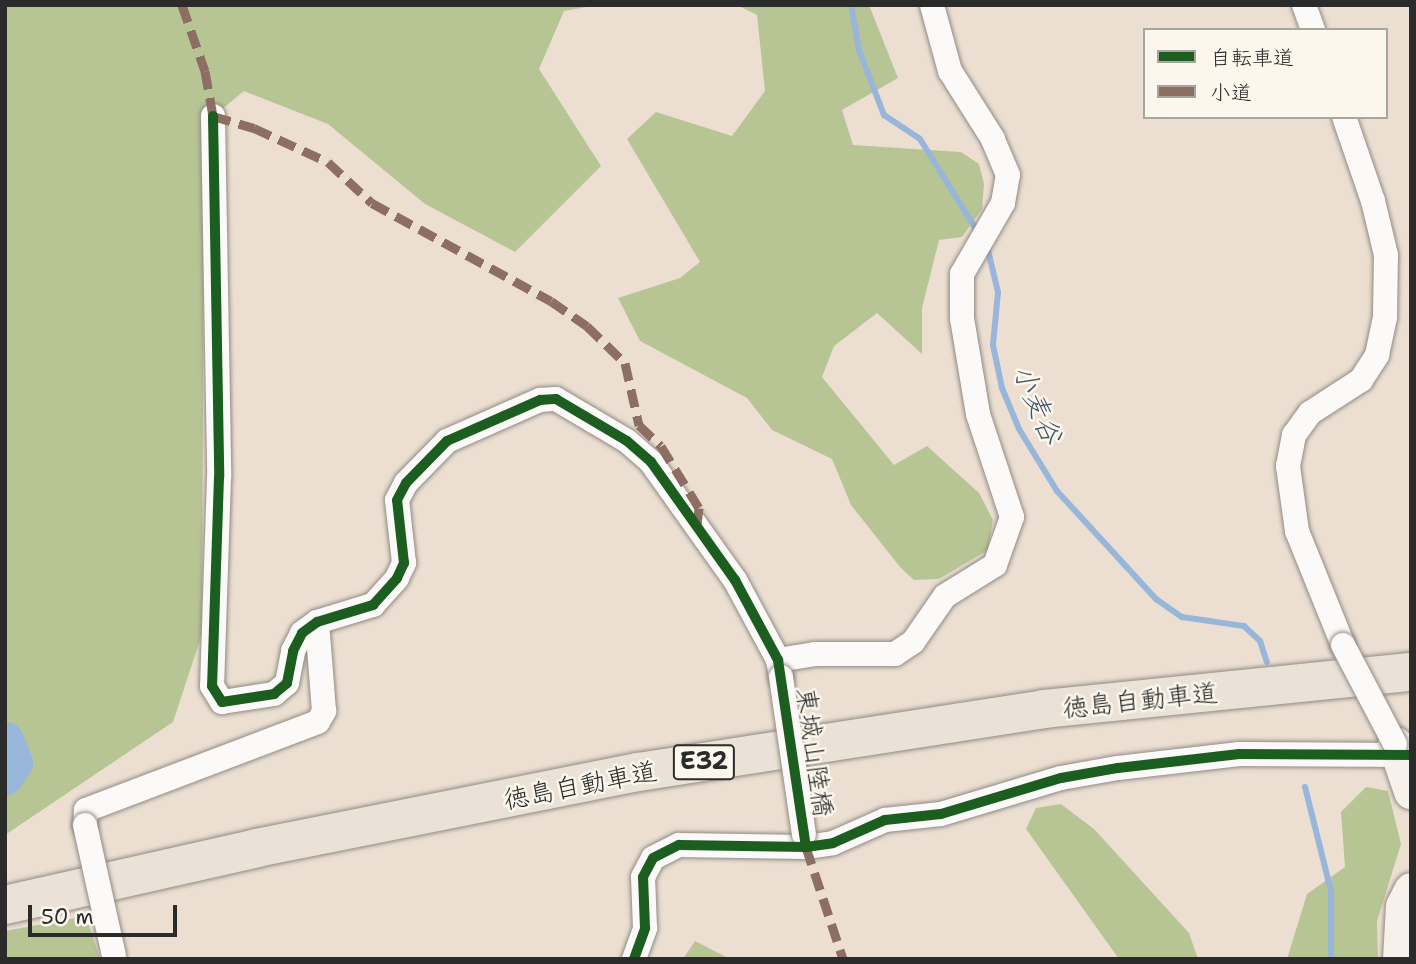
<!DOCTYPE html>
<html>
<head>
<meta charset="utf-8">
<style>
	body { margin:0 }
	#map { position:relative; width:1416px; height:964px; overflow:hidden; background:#ecdfd2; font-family:"Shantell Sans","Klee One",sans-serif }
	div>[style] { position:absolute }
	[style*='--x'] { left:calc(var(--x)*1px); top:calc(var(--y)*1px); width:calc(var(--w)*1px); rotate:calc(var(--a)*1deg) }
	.forest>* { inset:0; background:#b7c595 }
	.stream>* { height:6px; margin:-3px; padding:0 3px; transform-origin:3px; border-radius:3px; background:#97b6da }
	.river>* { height:37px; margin:-18.5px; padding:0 18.5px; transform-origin:18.5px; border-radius:18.5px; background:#97b6da }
	.roads { filter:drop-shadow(0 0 2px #918b84) drop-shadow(0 0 2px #918b84) }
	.street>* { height:24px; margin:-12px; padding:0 12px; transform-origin:12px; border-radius:12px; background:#fcfaf8 }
	.secondary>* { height:35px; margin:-17.5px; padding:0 17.5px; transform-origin:17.5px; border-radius:17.5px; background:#f6f1eb }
	.highway>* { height:38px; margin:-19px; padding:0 19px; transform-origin:19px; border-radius:19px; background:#ebe2d7 }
	.bridges { filter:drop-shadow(0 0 2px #918b84) drop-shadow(0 0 2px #918b84) }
	.street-bridge>* { height:24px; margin:-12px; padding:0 12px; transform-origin:12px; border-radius:12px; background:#fcfaf8 }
	.quiet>* { height:9px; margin-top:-4.5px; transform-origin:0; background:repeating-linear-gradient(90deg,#8d6e63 0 18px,transparent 0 27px) }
	.cycleway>* { height:10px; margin:-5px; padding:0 5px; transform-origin:5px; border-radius:5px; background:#1b5e20 }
	span { translate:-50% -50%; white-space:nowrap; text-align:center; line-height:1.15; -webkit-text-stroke:5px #fbf7ec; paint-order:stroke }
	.shield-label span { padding:2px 5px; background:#fbf7ec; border:2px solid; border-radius:5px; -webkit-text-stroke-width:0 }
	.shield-label { font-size:24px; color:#2b2b2b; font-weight:700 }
	.street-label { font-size:26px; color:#2b2b2b }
	.water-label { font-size:28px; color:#44566a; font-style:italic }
	.frame { position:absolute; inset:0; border:7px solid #2b2b2b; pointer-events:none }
	.legend { position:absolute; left:1143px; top:28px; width:245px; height:91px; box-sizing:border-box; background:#fbf7ec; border:2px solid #a8a59f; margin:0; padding:9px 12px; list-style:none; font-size:21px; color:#2b2b2b }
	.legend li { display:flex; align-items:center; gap:14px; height:35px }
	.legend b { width:35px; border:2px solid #a8a59f }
	.scale { position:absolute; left:28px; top:905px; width:149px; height:32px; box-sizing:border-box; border:4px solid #2b2b2b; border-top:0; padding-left:9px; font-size:21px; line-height:24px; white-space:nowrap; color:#2b2b2b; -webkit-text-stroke:5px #fbf7ec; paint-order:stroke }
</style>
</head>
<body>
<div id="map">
	<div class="forest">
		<i style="clip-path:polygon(5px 5px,598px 5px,564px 11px,539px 69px,601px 166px,515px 252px,425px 204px,328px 124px,244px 91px,204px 124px,202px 634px,173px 722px,5px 835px)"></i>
		<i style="clip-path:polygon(737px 5px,869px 5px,898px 78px,842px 110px,853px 145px,961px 152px,979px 164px,984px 184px,982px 209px,962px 237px,939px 240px,922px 308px,922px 354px,877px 313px,834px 346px,822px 377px,894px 465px,927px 446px,979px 493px,993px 520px,988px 550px,939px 579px,914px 580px,900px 567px,851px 505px,832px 459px,772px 430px,747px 398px,640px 341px,618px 298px,680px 278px,700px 262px,627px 139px,656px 112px,732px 136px,765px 91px,757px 15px)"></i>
		<i style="clip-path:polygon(1366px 787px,1388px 791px,1401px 844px,1377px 921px,1378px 959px,1287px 959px,1307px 894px,1345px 867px,1341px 812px)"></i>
		<i style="clip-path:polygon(1061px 804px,1094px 829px,1189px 933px,1198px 959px,1119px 959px,1026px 829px,1036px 808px)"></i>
		<i style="clip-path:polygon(86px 916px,100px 959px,5px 959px,5px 931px)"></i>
		<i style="clip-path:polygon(695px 941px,730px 959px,683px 959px)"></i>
	</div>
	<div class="stream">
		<i style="--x:851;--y:5;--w:46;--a:79.9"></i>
		<i style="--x:859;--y:50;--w:70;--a:69"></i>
		<i style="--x:884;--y:115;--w:43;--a:33.7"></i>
		<i style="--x:920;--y:139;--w:112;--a:58.2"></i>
		<i style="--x:987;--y:246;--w:47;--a:76.6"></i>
		<i style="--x:998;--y:292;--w:53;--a:95.4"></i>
		<i style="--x:993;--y:345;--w:44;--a:78.2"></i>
		<i style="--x:1002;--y:388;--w:44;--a:67.5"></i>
		<i style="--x:1019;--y:429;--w:73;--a:58.5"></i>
		<i style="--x:1057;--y:491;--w:147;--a:47.5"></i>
		<i style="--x:1156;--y:599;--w:32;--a:35"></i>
		<i style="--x:1182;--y:617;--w:63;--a:8.3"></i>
		<i style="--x:1244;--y:626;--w:22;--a:43"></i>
		<i style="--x:1260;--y:641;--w:22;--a:72"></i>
		<i style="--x:1305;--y:787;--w:107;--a:76"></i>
		<i style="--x:1331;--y:891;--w:68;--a:90"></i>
	</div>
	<div class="river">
		<i style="--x:5;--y:740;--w:24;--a:68"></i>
		<i style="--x:14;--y:762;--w:17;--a:123"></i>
	</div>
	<div class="roads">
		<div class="street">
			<i style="--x:1304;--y:5;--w:27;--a:70"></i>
			<i style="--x:213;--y:116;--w:361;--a:89"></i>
			<i style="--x:219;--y:477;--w:209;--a:91.9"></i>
			<i style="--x:212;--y:686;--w:19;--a:58"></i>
			<i style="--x:222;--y:702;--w:53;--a:-8.7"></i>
			<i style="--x:274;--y:694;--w:17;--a:-40"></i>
			<i style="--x:287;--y:683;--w:33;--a:-79"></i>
			<i style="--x:293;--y:651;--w:20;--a:-63"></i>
			<i style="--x:302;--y:633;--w:19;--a:-36"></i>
			<i style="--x:317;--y:622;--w:59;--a:-16.9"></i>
			<i style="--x:373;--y:605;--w:36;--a:-48"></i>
			<i style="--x:397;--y:578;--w:17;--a:-65"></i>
			<i style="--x:404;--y:563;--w:63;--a:-96.3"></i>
			<i style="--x:397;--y:500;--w:19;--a:-62"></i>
			<i style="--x:406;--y:483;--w:59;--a:-45.7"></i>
			<i style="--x:447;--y:441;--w:102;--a:-23.8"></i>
			<i style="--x:540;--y:400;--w:16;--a:-4"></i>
			<i style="--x:556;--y:399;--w:82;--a:30.6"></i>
			<i style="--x:627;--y:441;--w:32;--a:41"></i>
			<i style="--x:651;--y:462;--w:145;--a:54.6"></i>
			<i style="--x:735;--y:580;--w:91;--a:61.7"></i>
			<i style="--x:778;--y:660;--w:17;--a:80"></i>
			<i style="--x:1343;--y:645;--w:123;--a:-112"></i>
			<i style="--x:1297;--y:531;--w:66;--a:-97.9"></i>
			<i style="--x:1288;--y:466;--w:32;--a:-79"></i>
			<i style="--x:1294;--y:435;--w:27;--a:-54"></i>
			<i style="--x:1310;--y:413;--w:61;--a:-32.9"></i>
			<i style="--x:1361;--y:380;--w:30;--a:-57"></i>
			<i style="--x:1377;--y:355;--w:39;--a:-78"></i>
			<i style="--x:1385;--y:317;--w:62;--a:-89.1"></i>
			<i style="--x:1386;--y:255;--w:56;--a:-103.5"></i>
			<i style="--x:1373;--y:201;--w:89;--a:-109"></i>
			<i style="--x:778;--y:660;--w:37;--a:-9"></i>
			<i style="--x:815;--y:654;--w:80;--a:0"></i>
			<i style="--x:895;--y:654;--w:22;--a:-34"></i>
			<i style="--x:913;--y:642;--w:56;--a:-55.2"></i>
			<i style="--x:945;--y:596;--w:59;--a:-31.8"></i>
			<i style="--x:995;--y:565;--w:51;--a:-70.5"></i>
			<i style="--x:1012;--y:517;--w:108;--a:-108.3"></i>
			<i style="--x:978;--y:414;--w:97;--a:-99.5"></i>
			<i style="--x:962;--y:318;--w:44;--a:-90"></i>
			<i style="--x:962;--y:274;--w:82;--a:-60"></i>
			<i style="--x:1003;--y:203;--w:28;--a:-80"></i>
			<i style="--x:1008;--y:175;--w:39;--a:-113"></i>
			<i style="--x:993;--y:139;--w:80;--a:-122.3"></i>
			<i style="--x:950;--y:71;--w:68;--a:-105.3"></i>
			<i style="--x:85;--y:825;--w:15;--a:-86"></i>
			<i style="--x:86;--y:810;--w:248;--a:-20.8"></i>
			<i style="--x:318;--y:722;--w:13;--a:-61"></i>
			<i style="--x:324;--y:711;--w:89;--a:-94.5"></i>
			<i style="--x:634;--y:959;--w:33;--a:-70"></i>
			<i style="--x:645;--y:928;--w:51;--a:-92.2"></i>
			<i style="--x:643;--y:877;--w:21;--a:-62"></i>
			<i style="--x:653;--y:858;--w:29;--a:-27"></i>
			<i style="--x:679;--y:845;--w:127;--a:0.9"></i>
			<i style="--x:806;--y:847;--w:27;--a:-8"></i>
			<i style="--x:833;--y:843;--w:57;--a:-23.9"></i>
			<i style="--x:885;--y:820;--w:56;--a:-6.1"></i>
			<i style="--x:941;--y:814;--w:125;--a:-16.7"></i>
			<i style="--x:1061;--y:778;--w:58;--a:-10"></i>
			<i style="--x:1118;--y:768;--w:122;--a:-6.6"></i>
			<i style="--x:1239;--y:754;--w:172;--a:0.3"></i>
		</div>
		<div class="secondary">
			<i style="--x:1395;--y:744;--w:50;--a:71.2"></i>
			<i style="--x:1400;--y:959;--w:53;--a:-86.8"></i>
			<i style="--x:1403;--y:906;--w:18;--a:-63"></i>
		</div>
		<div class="highway">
			<i style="--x:5;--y:905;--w:258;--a:-12.7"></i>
			<i style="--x:257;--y:848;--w:389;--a:-11.3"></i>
			<i style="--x:638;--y:772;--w:411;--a:-8.8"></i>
			<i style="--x:1044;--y:709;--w:369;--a:-5.8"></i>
		</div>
	</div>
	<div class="bridges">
		<div class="street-bridge">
			<i style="--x:1343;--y:645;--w:112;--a:62.3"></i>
			<i style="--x:781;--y:677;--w:159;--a:81.7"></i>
			<i style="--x:85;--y:825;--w:134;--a:77.5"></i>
		</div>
	</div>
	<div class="quiet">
		<i style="--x:182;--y:5;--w:70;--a:70.8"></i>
		<i style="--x:205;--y:71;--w:46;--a:79.9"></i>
		<i style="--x:213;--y:116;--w:43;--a:16.3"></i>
		<i style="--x:254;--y:128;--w:81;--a:24.7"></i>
		<i style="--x:328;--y:162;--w:60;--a:43"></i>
		<i style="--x:372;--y:203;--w:204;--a:28.7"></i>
		<i style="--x:551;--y:301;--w:44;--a:34.8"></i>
		<i style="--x:587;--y:326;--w:53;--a:44.2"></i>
		<i style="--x:625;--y:363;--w:64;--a:77.3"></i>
		<i style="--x:639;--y:425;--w:30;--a:44"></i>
		<i style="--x:661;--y:446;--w:73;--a:58.5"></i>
		<i style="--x:699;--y:508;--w:16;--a:97"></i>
		<i style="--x:806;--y:847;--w:118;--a:71.7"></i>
	</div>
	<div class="cycleway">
		<i style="--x:213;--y:116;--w:361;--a:89"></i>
		<i style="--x:219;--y:477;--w:209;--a:91.9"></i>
		<i style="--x:212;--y:686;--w:19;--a:58"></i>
		<i style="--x:222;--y:702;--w:53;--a:-8.7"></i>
		<i style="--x:274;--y:694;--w:17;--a:-40"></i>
		<i style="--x:287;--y:683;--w:33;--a:-79"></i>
		<i style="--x:293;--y:651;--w:20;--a:-63"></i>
		<i style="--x:302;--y:633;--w:19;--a:-36"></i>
		<i style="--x:317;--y:622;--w:59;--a:-16.9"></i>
		<i style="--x:373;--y:605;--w:36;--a:-48"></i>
		<i style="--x:397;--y:578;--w:17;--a:-65"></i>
		<i style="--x:404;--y:563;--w:63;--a:-96.3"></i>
		<i style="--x:397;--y:500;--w:19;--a:-62"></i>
		<i style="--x:406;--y:483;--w:59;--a:-45.7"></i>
		<i style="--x:447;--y:441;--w:102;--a:-23.8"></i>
		<i style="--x:540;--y:400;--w:16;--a:-4"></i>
		<i style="--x:556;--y:399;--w:82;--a:30.6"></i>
		<i style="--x:627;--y:441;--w:32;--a:41"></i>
		<i style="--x:651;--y:462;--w:145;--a:54.6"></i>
		<i style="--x:735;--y:580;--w:91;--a:61.7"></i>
		<i style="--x:778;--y:660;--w:189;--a:81.5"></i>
		<i style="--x:634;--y:959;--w:33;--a:-70"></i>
		<i style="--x:645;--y:928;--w:51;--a:-92.2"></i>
		<i style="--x:643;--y:877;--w:21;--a:-62"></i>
		<i style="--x:653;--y:858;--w:29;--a:-27"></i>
		<i style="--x:679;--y:845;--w:127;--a:0.9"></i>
		<i style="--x:806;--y:847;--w:27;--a:-8"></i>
		<i style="--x:833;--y:843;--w:57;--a:-23.9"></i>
		<i style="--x:885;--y:820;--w:56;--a:-6.1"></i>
		<i style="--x:941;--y:814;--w:125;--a:-16.7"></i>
		<i style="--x:1061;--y:778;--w:58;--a:-10"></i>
		<i style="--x:1118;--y:768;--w:122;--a:-6.6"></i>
		<i style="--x:1239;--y:754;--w:172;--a:0.3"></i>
	</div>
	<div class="shield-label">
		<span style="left:704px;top:762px">E32</span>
	</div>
	<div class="street-label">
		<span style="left:1140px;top:700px;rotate:-6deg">徳島自動車道</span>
		<span style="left:815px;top:752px;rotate:82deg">東城山陸橋</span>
		<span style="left:580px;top:785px;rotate:-11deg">徳島自動車道</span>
	</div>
	<div class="water-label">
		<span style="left:1038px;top:404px;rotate:67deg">小麦谷</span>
	</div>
	<div class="frame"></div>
	<ul class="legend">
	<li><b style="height:9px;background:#1b5e20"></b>自転車道</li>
	<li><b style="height:9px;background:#8d6e63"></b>小道</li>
	</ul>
	<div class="scale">50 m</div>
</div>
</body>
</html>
